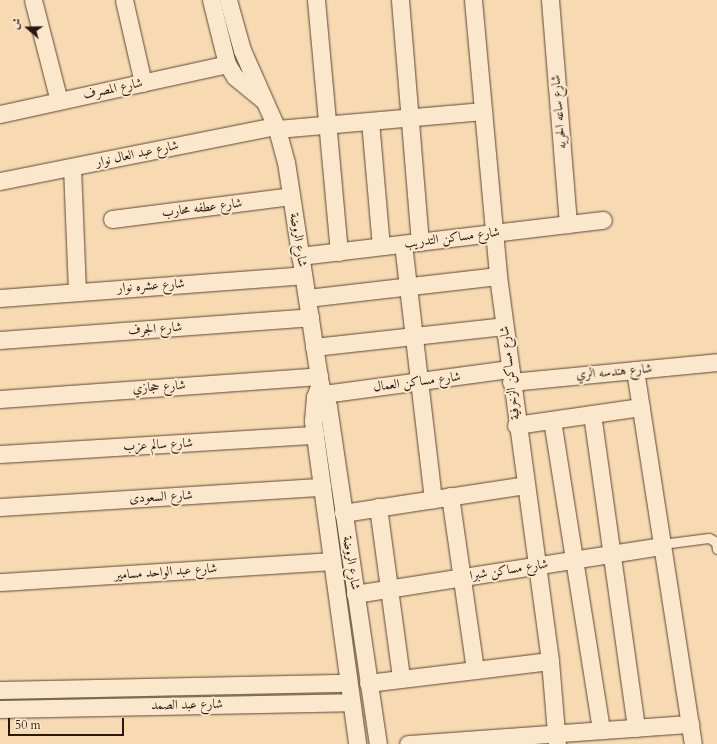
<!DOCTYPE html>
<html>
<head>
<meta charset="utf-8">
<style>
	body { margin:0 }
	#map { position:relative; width:717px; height:744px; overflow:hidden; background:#f7dab1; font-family:Cardo,Amiri,serif }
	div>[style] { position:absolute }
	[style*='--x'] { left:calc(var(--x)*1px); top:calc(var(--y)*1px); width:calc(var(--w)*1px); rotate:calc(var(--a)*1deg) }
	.roads { filter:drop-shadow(0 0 1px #5c4736) drop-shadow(0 0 1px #5c4736) }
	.service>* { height:9px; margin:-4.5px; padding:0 4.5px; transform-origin:4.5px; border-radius:4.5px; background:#fae7cc }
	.minor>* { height:17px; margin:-8.5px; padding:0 8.5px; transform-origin:8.5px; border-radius:8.5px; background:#fae7cc }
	span { translate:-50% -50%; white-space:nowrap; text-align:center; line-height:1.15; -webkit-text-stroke:4px #fae7cc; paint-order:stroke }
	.street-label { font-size:13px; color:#29160d }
	.north { position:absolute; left:8px; top:8px; width:40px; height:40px; -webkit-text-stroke:3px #fae7cc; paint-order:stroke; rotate:290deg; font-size:11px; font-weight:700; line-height:16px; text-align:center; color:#29160d }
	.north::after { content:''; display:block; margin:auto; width:14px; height:18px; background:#29160d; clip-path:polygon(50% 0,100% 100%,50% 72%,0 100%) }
	.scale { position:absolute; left:8px; top:718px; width:116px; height:18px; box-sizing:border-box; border:2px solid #29160d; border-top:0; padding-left:5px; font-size:12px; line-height:14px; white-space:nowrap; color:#29160d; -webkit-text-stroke:3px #fae7cc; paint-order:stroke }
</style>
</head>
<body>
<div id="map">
	<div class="roads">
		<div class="service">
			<i style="--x:662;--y:544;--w:47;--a:-7.3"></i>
			<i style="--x:709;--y:538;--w:8;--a:30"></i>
			<i style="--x:716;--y:542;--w:7;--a:82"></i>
		</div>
		<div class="minor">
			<i style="--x:33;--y:0;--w:104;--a:75.6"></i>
			<i style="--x:124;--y:0;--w:85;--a:77.1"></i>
			<i style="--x:211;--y:0;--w:66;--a:76"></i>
			<i style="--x:227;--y:64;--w:15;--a:58"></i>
			<i style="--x:235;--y:77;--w:35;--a:39"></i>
			<i style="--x:228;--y:0;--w:52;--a:74.4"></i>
			<i style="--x:242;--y:50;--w:86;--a:66.1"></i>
			<i style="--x:277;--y:129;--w:34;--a:75"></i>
			<i style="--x:286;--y:162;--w:225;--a:81.3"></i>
			<i style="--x:320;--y:384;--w:23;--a:70"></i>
			<i style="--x:328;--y:406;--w:342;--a:81.6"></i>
			<i style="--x:316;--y:0;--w:253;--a:84.8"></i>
			<i style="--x:400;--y:0;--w:243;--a:85.3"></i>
			<i style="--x:473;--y:0;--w:277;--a:84.8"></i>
			<i style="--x:498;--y:276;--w:388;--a:82.3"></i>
			<i style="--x:550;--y:661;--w:83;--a:85.2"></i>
			<i style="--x:550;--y:0;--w:225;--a:85.4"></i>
			<i style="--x:0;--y:114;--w:232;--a:-12.4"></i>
			<i style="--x:370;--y:121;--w:125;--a:85"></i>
			<i style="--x:277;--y:129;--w:207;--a:-5"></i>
			<i style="--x:72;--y:167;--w:125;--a:87.7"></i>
			<i style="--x:0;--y:181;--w:280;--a:-11.3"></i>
			<i style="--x:112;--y:219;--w:180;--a:-7.3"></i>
			<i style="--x:403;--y:244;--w:257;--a:83.3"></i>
			<i style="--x:300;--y:256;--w:305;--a:-6.8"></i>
			<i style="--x:0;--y:298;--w:304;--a:-4.3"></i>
			<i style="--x:307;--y:298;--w:192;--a:-6.6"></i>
			<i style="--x:0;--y:340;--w:311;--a:-4.2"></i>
			<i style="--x:314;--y:347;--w:191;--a:-6.3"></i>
			<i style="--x:635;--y:370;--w:378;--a:81.2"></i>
			<i style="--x:511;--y:382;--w:207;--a:-5.5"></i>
			<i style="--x:320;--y:384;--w:14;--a:111"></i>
			<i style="--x:315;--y:397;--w:24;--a:95"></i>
			<i style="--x:313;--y:421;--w:326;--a:82.2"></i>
			<i style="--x:324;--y:394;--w:188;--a:-7.7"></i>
			<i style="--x:0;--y:399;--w:320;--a:-4.1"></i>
			<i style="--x:592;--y:414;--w:317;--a:82"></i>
			<i style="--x:552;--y:420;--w:314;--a:81"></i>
			<i style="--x:516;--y:425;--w:126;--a:-8.2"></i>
			<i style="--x:0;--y:454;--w:316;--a:-3.5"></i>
			<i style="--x:450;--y:496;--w:176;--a:81.8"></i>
			<i style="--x:0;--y:507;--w:323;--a:-3.6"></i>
			<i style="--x:378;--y:507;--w:173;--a:82.3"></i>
			<i style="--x:343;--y:513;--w:184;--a:-8.7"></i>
			<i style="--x:0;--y:582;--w:333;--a:-3.6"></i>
			<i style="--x:355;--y:594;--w:311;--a:-8.9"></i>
			<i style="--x:368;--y:683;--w:183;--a:-6.9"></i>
			<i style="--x:0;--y:690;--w:348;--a:-1.2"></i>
			<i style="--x:0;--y:709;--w:351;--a:-1.1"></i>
			<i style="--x:408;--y:744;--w:283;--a:-4.1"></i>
		</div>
	</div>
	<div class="street-label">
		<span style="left:113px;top:89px;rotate:-12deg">شارع المصرف</span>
		<span style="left:559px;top:112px;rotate:-95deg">شارع ساعه الحريه</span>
		<span style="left:137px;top:154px;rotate:-12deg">شارع عبد العال نوار</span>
		<span style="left:202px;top:208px;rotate:-7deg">شارع عطفه محارب</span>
		<span style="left:452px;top:238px;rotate:-7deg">شارع مساكن التدريب</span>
		<span style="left:298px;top:240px;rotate:81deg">شارع الروضة</span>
		<span style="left:151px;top:286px;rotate:-4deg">شارع عشره نوار</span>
		<span style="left:155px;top:329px;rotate:-4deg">شارع الجرف</span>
		<span style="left:614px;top:372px;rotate:-5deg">شارع هندسه الري</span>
		<span style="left:510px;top:373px;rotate:-97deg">شارع مساكن الزخرفية</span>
		<span style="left:417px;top:382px;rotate:-7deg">شارع مساكن العمال</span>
		<span style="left:159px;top:387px;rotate:-4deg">شارع حجازي</span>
		<span style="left:158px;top:445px;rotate:-3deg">شارع سالم عزب</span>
		<span style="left:161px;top:497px;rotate:-3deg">شارع السعودى</span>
		<span style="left:351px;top:563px;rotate:81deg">شارع الروضة</span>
		<span style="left:509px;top:570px;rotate:-9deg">شارع مساكن شبرا</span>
		<span style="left:166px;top:572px;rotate:-4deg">شارع عبد الواحد مسامير</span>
		<span style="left:187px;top:705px;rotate:-1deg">شارع عبد الصمد</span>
	</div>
	<div class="north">ش</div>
	<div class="scale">50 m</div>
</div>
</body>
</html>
